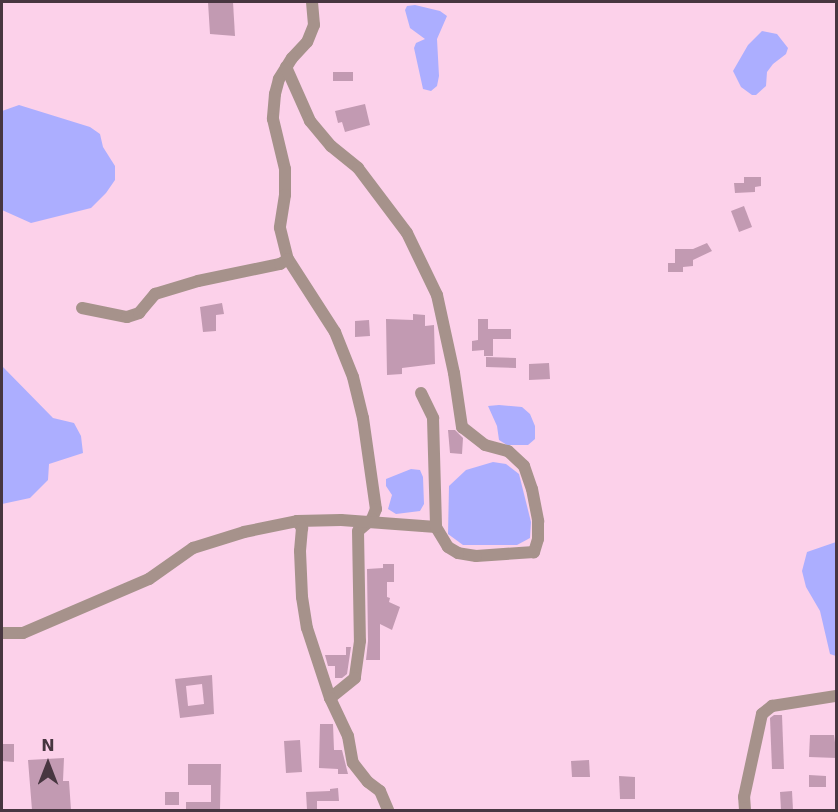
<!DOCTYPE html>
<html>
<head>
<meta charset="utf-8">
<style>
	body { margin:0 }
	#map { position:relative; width:838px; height:812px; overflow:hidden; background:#fcd1ea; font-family:"DejaVu Sans",sans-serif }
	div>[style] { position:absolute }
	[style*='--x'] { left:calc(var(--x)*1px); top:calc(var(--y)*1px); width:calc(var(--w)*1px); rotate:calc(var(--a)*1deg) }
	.water>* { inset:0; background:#acaeff }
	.building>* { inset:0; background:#c29ab2 }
	.street>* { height:12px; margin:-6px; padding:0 6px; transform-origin:6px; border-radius:6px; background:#a6928b }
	span { translate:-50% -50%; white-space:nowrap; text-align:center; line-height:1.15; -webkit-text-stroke:5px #fcd1ea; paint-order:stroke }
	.frame { position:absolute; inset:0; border:3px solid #473640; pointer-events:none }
	.north { position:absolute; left:18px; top:734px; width:60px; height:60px; -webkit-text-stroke:4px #fcd1ea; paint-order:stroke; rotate:0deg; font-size:16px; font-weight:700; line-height:24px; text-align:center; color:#473640 }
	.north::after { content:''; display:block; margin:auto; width:21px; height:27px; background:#473640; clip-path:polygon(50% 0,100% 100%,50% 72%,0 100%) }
</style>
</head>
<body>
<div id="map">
	<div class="water">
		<i style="clip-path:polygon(415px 5px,440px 11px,447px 16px,437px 39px,439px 76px,437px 86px,431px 91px,423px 89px,414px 48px,416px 43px,425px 39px,410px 28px,405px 10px,407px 6px)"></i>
		<i style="clip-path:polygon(762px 31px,777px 34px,788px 48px,786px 54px,773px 64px,767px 72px,766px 86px,756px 95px,752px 95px,741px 87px,733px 71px,748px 45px)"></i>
		<i style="clip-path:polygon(19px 105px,90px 127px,100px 134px,103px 147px,115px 166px,115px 180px,106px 193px,91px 208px,31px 223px,2px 210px,2px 111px)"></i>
		<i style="clip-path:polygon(2px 366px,53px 418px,74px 423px,81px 436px,83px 453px,49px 464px,48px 480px,30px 498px,2px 504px)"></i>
		<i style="clip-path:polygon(499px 405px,522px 407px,530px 414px,535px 426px,535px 439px,528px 445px,507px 445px,499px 440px,497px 426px,488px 406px)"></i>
		<i style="clip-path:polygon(493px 462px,506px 464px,519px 474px,531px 522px,530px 538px,517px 545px,463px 545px,448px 534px,449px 486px,466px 470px)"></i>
		<i style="clip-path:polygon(411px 469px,420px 470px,423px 477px,424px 504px,420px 511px,396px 514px,388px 509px,392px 495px,386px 486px,386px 479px)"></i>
		<i style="clip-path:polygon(836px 542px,836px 656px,830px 654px,820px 611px,806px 587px,802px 571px,807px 552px)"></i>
	</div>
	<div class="building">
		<i style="clip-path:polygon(208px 2px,233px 2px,235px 36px,210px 34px)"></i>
		<i style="clip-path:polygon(333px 72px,353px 72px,353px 81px,333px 81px)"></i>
		<i style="clip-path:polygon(365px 104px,370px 125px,345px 132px,342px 122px,338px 123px,335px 111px)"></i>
		<i style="clip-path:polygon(744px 177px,761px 177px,761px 186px,755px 187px,755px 192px,735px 193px,734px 183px,744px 183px)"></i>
		<i style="clip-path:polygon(744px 206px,752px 227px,739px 232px,731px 211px)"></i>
		<i style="clip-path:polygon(707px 243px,712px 251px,693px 260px,693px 266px,683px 267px,683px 272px,668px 272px,668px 263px,675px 263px,675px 249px,693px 249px)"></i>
		<i style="clip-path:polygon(222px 303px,224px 314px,216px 315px,216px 331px,203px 332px,200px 307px)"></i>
		<i style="clip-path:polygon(413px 314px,425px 315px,425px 326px,434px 325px,435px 364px,402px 368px,402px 374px,387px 375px,386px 319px,413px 320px)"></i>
		<i style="clip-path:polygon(478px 319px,488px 319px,488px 329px,511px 329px,511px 339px,493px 339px,493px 356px,484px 356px,484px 350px,472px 351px,472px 341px,478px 340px)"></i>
		<i style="clip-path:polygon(369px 320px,370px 336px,355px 337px,355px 321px)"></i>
		<i style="clip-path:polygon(486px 357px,516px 358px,516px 368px,486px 367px)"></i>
		<i style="clip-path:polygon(549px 363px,550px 379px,529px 380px,529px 364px)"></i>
		<i style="clip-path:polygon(448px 430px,455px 430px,463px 438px,462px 454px,450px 453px)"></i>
		<i style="clip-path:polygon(383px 564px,394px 564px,394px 582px,387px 582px,387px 597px,390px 598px,389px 602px,400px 607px,392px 630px,380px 624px,380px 660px,366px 660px,368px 641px,367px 569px,383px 568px)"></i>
		<i style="clip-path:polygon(346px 647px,351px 647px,347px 674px,342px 678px,335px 678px,335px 666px,328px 666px,325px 655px,346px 655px)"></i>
		<i style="clip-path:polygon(evenodd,212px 675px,214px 714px,180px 718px,175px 679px,212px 675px,202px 684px,204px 704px,188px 706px,186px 686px,202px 684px)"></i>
		<i style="clip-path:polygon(774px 715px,782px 715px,784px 769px,772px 769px,770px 718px)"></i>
		<i style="clip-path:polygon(320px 724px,333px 724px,334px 750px,342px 750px,348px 774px,338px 774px,338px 769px,319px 768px)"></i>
		<i style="clip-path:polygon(810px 735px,834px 735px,837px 758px,809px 757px)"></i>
		<i style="clip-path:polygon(300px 740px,302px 772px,286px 773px,284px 741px)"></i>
		<i style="clip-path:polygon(2px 744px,14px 744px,14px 762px,2px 761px)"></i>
		<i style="clip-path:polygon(64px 758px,63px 781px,69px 781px,71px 810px,32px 810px,28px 760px)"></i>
		<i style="clip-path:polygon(589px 760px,590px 777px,572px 777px,571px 761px)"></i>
		<i style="clip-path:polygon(188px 764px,221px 764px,220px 810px,186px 810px,186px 802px,211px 802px,211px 785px,188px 785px)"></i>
		<i style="clip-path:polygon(809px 775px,826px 776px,826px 787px,809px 787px)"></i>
		<i style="clip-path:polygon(619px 776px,635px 777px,635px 799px,620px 799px)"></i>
		<i style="clip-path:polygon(338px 788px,339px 801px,317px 801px,317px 809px,307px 810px,306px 792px,330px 791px,330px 789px)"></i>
		<i style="clip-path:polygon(792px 791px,793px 810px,781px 810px,780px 792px)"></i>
		<i style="clip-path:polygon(165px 792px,179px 792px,179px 805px,165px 805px)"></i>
	</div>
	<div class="street">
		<i style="--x:312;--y:2;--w:23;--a:85"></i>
		<i style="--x:314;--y:25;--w:18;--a:112"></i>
		<i style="--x:307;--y:42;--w:22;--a:133"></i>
		<i style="--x:292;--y:58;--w:25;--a:122"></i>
		<i style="--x:279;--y:79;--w:16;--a:105"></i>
		<i style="--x:275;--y:94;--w:25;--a:95"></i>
		<i style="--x:273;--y:119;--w:51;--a:76.5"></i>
		<i style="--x:285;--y:169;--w:26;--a:90"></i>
		<i style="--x:285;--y:195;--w:33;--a:99"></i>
		<i style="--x:280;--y:228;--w:32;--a:76"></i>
		<i style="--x:288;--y:259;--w:87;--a:57.2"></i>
		<i style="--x:335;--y:332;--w:48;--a:68.2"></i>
		<i style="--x:353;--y:377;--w:42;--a:76.3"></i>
		<i style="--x:363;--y:418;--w:92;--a:81.9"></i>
		<i style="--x:376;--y:509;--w:11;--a:112"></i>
		<i style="--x:372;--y:519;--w:18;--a:139"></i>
		<i style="--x:358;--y:531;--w:110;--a:89"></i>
		<i style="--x:360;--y:641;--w:37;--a:98"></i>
		<i style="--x:355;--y:678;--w:32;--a:141"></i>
		<i style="--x:286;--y:67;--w:59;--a:66"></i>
		<i style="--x:310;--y:121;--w:33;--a:50"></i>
		<i style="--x:331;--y:146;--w:35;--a:39"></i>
		<i style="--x:358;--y:168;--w:81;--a:53"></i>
		<i style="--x:407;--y:233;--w:69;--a:64.2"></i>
		<i style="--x:437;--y:295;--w:80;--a:77.7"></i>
		<i style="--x:454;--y:373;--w:55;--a:81.6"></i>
		<i style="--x:462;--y:427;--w:29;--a:38"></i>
		<i style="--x:485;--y:445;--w:24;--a:15"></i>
		<i style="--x:508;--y:451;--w:22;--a:43"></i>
		<i style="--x:524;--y:466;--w:24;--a:71"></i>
		<i style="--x:532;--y:489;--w:33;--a:79"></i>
		<i style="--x:538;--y:521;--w:18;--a:90"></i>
		<i style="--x:538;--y:539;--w:14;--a:107"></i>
		<i style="--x:534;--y:552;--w:58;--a:176.1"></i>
		<i style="--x:476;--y:556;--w:18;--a:-171"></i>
		<i style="--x:458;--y:553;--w:12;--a:-149"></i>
		<i style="--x:448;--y:547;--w:23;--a:-121"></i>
		<i style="--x:436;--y:527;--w:95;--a:-175.8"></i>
		<i style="--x:341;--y:520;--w:44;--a:178.7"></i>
		<i style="--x:82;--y:308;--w:46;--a:11.3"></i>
		<i style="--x:127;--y:317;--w:13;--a:-18"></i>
		<i style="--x:139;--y:313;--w:25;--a:-50"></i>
		<i style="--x:155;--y:294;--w:45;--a:-16.8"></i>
		<i style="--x:198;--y:281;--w:84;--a:-11.7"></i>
		<i style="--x:280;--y:264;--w:9;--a:-32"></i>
		<i style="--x:421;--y:393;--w:28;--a:64"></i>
		<i style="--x:433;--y:418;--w:109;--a:88.4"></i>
		<i style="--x:2;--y:633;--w:21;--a:0"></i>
		<i style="--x:23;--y:633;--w:137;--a:-23.2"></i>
		<i style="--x:149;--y:579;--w:54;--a:-35.2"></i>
		<i style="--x:193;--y:548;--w:53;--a:-17.4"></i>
		<i style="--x:244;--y:532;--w:54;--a:-11.7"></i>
		<i style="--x:297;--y:521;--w:9;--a:54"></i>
		<i style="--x:302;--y:528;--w:23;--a:95"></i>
		<i style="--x:300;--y:551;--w:46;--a:87.5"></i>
		<i style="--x:302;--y:597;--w:31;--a:81"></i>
		<i style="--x:307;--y:628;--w:74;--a:71.8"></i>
		<i style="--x:330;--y:698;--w:42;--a:64.7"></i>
		<i style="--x:348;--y:736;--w:27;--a:80"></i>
		<i style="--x:353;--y:763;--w:24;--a:52"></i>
		<i style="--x:368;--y:782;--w:15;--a:37"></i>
		<i style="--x:380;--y:791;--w:21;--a:67"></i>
		<i style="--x:745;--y:810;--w:13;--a:-94"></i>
		<i style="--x:744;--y:797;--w:85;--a:-77.8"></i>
		<i style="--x:762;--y:714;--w:13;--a:-39"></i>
		<i style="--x:772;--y:706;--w:65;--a:-8.9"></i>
	</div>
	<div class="frame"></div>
	<div class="north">N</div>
</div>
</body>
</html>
